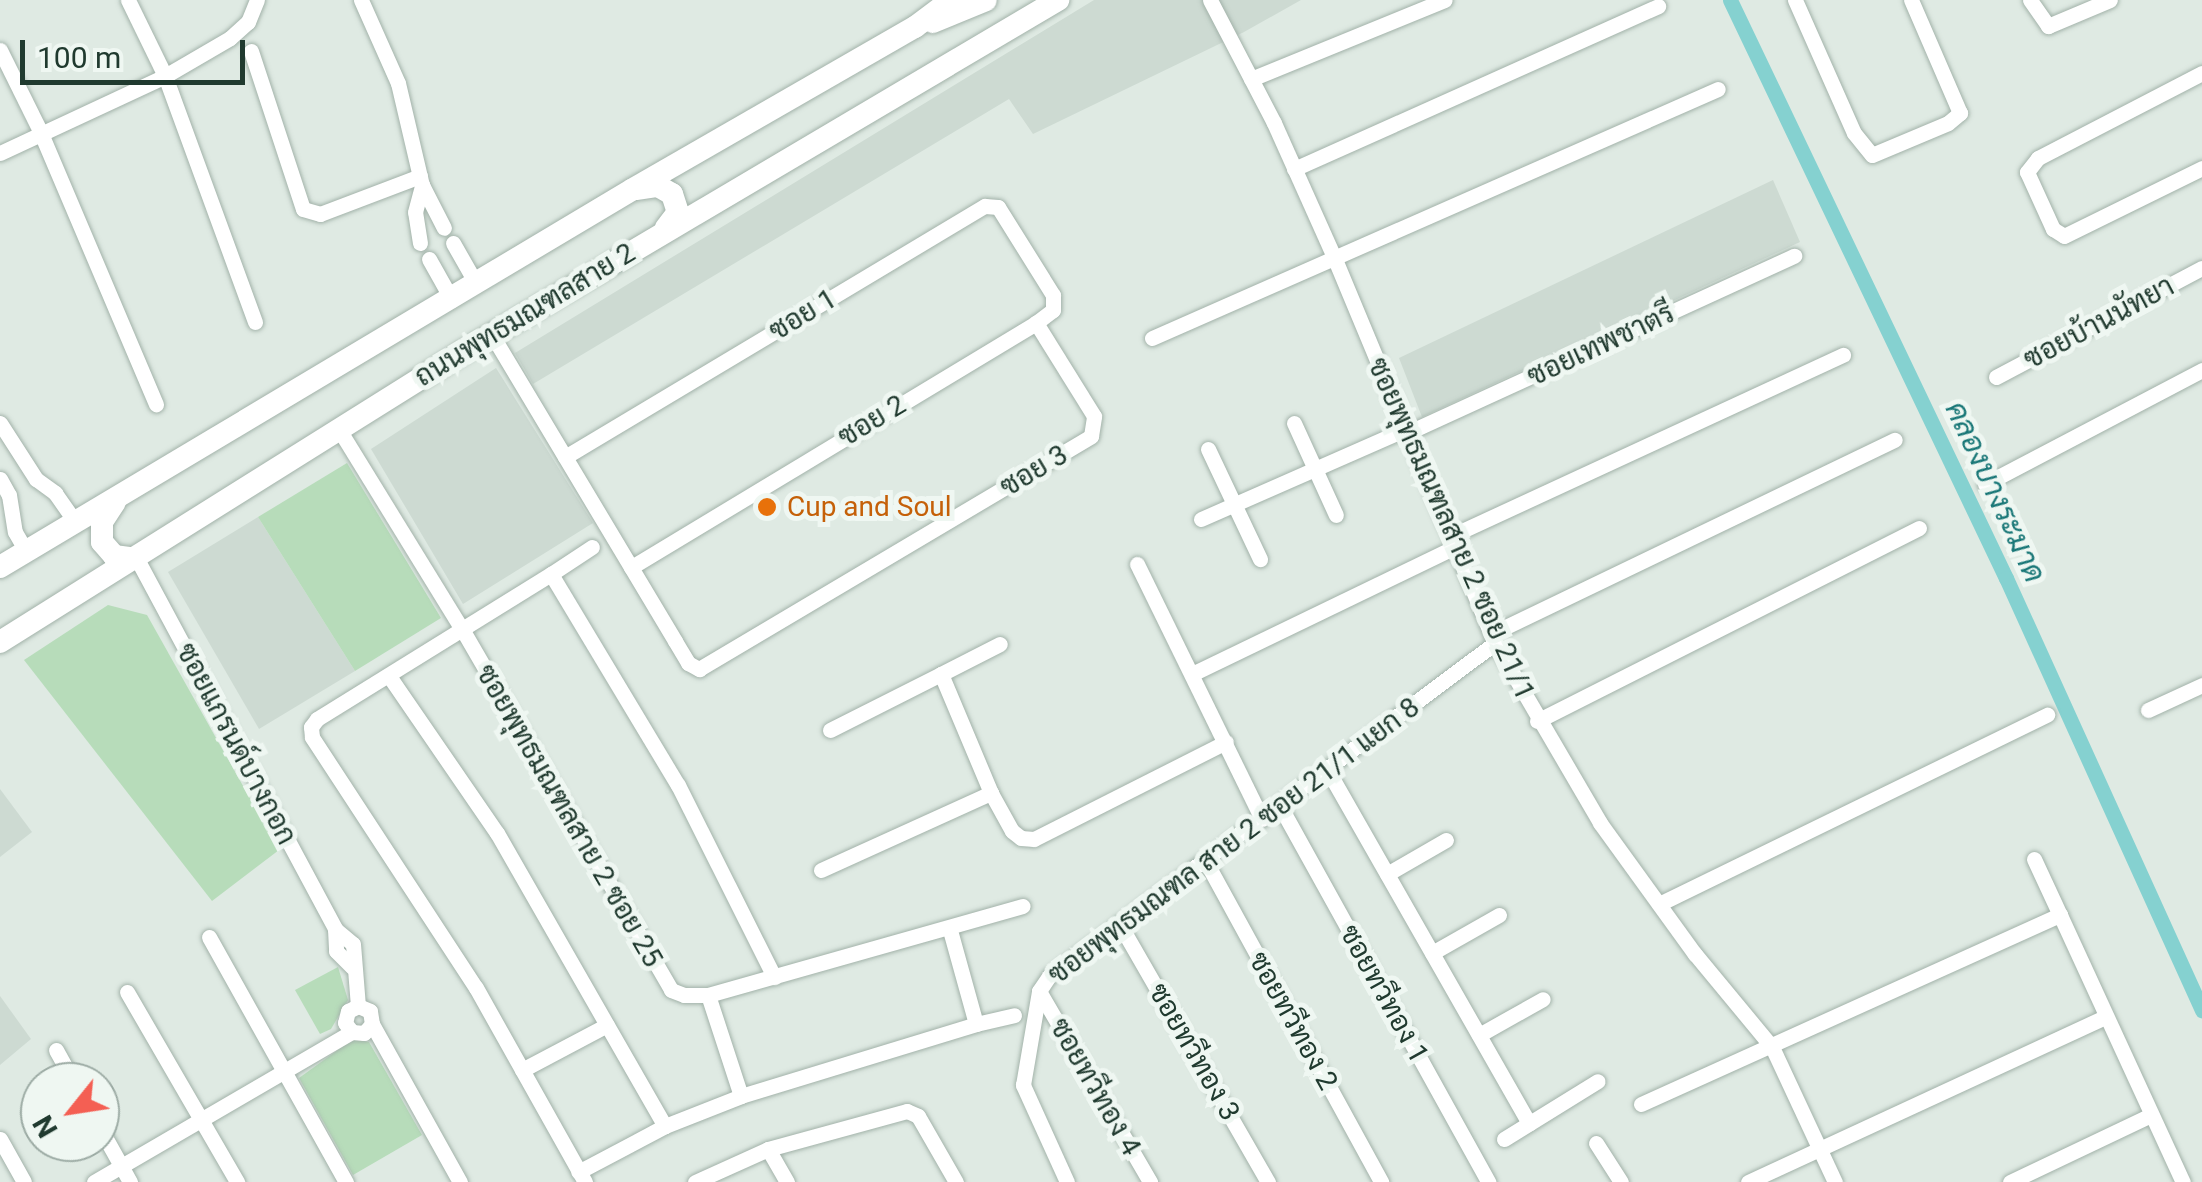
<!DOCTYPE html>
<html>
<head>
<meta charset="utf-8">
<style>
	body { margin:0 }
	#map { position:relative; width:2202px; height:1182px; overflow:hidden; background:#dfeae3; font-family:Roboto,Sarabun,sans-serif }
	div>[style] { position:absolute }
	[style*='--x'] { left:calc(var(--x)*1px); top:calc(var(--y)*1px); width:calc(var(--w)*1px); rotate:calc(var(--a)*1deg) }
	.built>* { inset:0; background:#cddad2 }
	.green>* { inset:0; background:#b7dcba }
	.canal>* { height:15px; margin:-7.5px; padding:0 7.5px; transform-origin:7.5px; border-radius:7.5px; background:#85d1d0 }
	.roads { filter:drop-shadow(0 0 2px #a2b2a9) drop-shadow(0 0 2px #a2b2a9) }
	.minor>* { height:15px; margin:-7.5px; padding:0 7.5px; transform-origin:7.5px; border-radius:7.5px; background:#fff }
	.secondary>* { height:22px; margin:-11px; padding:0 11px; transform-origin:11px; border-radius:11px; background:#fff }
	.dots>* { width:28px; height:28px; translate:-50% -50%; box-sizing:border-box; border:5px solid #eff7f2; border-radius:50% }
	span { translate:-50% -50%; white-space:nowrap; text-align:center; line-height:1.15; -webkit-text-stroke:10px #eff7f2; paint-order:stroke }
	.street-label { font-size:28px; color:#203a2f }
	.food-label { font-size:28px; color:#c56008 }
	.left { translate:0 -50%; text-align:left }
	.water-label { font-size:30px; color:#197777; font-style:italic }
	.north { position:absolute; left:20px; top:1062px; width:100px; height:100px; box-sizing:border-box; background:#eff7f2; border:2px solid #9caba4; border-radius:50%; rotate:240deg; font-size:28px; font-weight:700; line-height:40px; text-align:center; color:#203a2f }
	.north::after { content:''; display:block; margin:auto; width:35px; height:45px; background:#f45f53; clip-path:polygon(50% 0,100% 100%,50% 72%,0 100%) }
	.scale { position:absolute; left:20px; top:40px; width:225px; height:45px; box-sizing:border-box; border:5px solid #203a2f; border-top:0; padding-left:12px; font-size:30px; line-height:35px; white-space:nowrap; color:#203a2f; -webkit-text-stroke:8px #eff7f2; paint-order:stroke }
</style>
</head>
<body>
<div id="map">
	<div class="built">
		<i style="clip-path:polygon(1094px 0,1301px 0,1244px 32px,1033px 134px,1009px 99px,533px 384px,515px 353px)"></i>
		<i style="clip-path:polygon(1773px 180px,1800px 242px,1422px 417px,1399px 358px)"></i>
		<i style="clip-path:polygon(496px 368px,593px 523px,463px 604px,371px 449px)"></i>
		<i style="clip-path:polygon(258px 517px,355px 671px,259px 729px,168px 572px)"></i>
		<i style="clip-path:polygon(0 789px,32px 832px,0 857px)"></i>
		<i style="clip-path:polygon(0 996px,31px 1039px,0 1065px)"></i>
	</div>
	<div class="green">
		<i style="clip-path:polygon(347px 463px,441px 618px,355px 671px,258px 517px)"></i>
		<i style="clip-path:polygon(108px 605px,147px 615px,279px 850px,212px 901px,24px 660px)"></i>
		<i style="clip-path:polygon(338px 967px,348px 1000px,331px 1029px,320px 1034px,295px 990px)"></i>
		<i style="clip-path:polygon(353px 1039px,369px 1042px,422px 1135px,353px 1175px,299px 1078px)"></i>
	</div>
	<div class="canal">
		<i style="--x:1730;--y:0;--w:641;--a:64.48"></i>
		<i style="--x:2006;--y:578;--w:475;--a:65.6"></i>
	</div>
	<div class="roads">
		<div class="minor">
			<i style="--x:128;--y:0;--w:85;--a:64"></i>
			<i style="--x:165;--y:76;--w:262;--a:69.9"></i>
			<i style="--x:361;--y:0;--w:91;--a:66"></i>
			<i style="--x:398;--y:83;--w:105;--a:76.8"></i>
			<i style="--x:422;--y:185;--w:48;--a:62.9"></i>
			<i style="--x:1210;--y:0;--w:139;--a:62.5"></i>
			<i style="--x:1274;--y:123;--w:147;--a:65.9"></i>
			<i style="--x:1334;--y:257;--w:418;--a:67.4"></i>
			<i style="--x:1495;--y:643;--w:208;--a:59.7"></i>
			<i style="--x:1600;--y:823;--w:162;--a:54.1"></i>
			<i style="--x:1695;--y:954;--w:121;--a:50.4"></i>
			<i style="--x:1772;--y:1047;--w:149;--a:65"></i>
			<i style="--x:1795;--y:0;--w:145;--a:66.1"></i>
			<i style="--x:1854;--y:133;--w:28;--a:51"></i>
			<i style="--x:1872;--y:155;--w:82;--a:-22.8"></i>
			<i style="--x:1948;--y:123;--w:16;--a:-40"></i>
			<i style="--x:1960;--y:113;--w:123;--a:-113.4"></i>
			<i style="--x:2030;--y:0;--w:32;--a:55"></i>
			<i style="--x:2048;--y:26;--w:67;--a:-22.8"></i>
			<i style="--x:0;--y:50;--w:90;--a:63.7"></i>
			<i style="--x:40;--y:131;--w:297;--a:67"></i>
			<i style="--x:251;--y:51;--w:166;--a:71.8"></i>
			<i style="--x:303;--y:209;--w:18;--a:16"></i>
			<i style="--x:320;--y:214;--w:107;--a:-20.8"></i>
			<i style="--x:2202;--y:73;--w:185;--a:152.6"></i>
			<i style="--x:2038;--y:158;--w:18;--a:128"></i>
			<i style="--x:2027;--y:172;--w:63;--a:65.5"></i>
			<i style="--x:2053;--y:229;--w:13;--a:32"></i>
			<i style="--x:2064;--y:236;--w:154;--a:-26.2"></i>
			<i style="--x:1251;--y:79;--w:209;--a:-22.2"></i>
			<i style="--x:0;--y:153;--w:182;--a:-25"></i>
			<i style="--x:165;--y:76;--w:75;--a:-30.3"></i>
			<i style="--x:230;--y:38;--w:24;--a:-42"></i>
			<i style="--x:248;--y:22;--w:24;--a:-68"></i>
			<i style="--x:1294;--y:169;--w:399;--a:-24.1"></i>
			<i style="--x:420;--y:243;--w:31;--a:-99"></i>
			<i style="--x:415;--y:212;--w:28;--a:-75"></i>
			<i style="--x:453;--y:243;--w:48;--a:60.3"></i>
			<i style="--x:429;--y:259;--w:47;--a:60.7"></i>
			<i style="--x:492;--y:335;--w:357;--a:59.1"></i>
			<i style="--x:675;--y:641;--w:26;--a:59"></i>
			<i style="--x:688;--y:663;--w:13;--a:29"></i>
			<i style="--x:699;--y:669;--w:456;--a:-30.7"></i>
			<i style="--x:1091;--y:436;--w:20;--a:-81"></i>
			<i style="--x:1094;--y:416;--w:110;--a:-121.9"></i>
			<i style="--x:1152;--y:338;--w:618;--a:-23.75"></i>
			<i style="--x:1996;--y:377;--w:233;--a:-27.9"></i>
			<i style="--x:0;--y:423;--w:67;--a:57.3"></i>
			<i style="--x:36;--y:479;--w:24;--a:36"></i>
			<i style="--x:55;--y:493;--w:37;--a:55"></i>
			<i style="--x:1294;--y:423;--w:101;--a:65.5"></i>
			<i style="--x:340;--y:431;--w:233;--a:58.4"></i>
			<i style="--x:462;--y:629;--w:417;--a:59.9"></i>
			<i style="--x:671;--y:990;--w:14;--a:21"></i>
			<i style="--x:684;--y:995;--w:24;--a:0"></i>
			<i style="--x:708;--y:995;--w:327;--a:-15.8"></i>
			<i style="--x:1407;--y:433;--w:426;--a:-24.6"></i>
			<i style="--x:1208;--y:449;--w:122;--a:64.7"></i>
			<i style="--x:565;--y:457;--w:489;--a:-30.9"></i>
			<i style="--x:985;--y:206;--w:13;--a:4"></i>
			<i style="--x:998;--y:207;--w:104;--a:58"></i>
			<i style="--x:1053;--y:295;--w:15;--a:90"></i>
			<i style="--x:1053;--y:310;--w:21;--a:143"></i>
			<i style="--x:1036;--y:323;--w:473;--a:148.9"></i>
			<i style="--x:0;--y:479;--w:18;--a:61"></i>
			<i style="--x:9;--y:495;--w:37;--a:81"></i>
			<i style="--x:15;--y:532;--w:22;--a:60"></i>
			<i style="--x:1985;--y:484;--w:245;--a:-27.7"></i>
			<i style="--x:1201;--y:519;--w:224;--a:-23.7"></i>
			<i style="--x:1451;--y:536;--w:432;--a:-24.8"></i>
			<i style="--x:137;--y:559;--w:420;--a:61.8"></i>
			<i style="--x:335;--y:929;--w:23;--a:40"></i>
			<i style="--x:353;--y:944;--w:62;--a:85.4"></i>
			<i style="--x:1137;--y:564;--w:284;--a:63.9"></i>
			<i style="--x:551;--y:574;--w:49;--a:-33.4"></i>
			<i style="--x:1491;--y:634;--w:448;--a:-25.7"></i>
			<i style="--x:941;--y:674;--w:66;--a:-27"></i>
			<i style="--x:1192;--y:674;--w:292;--a:-25.8"></i>
			<i style="--x:389;--y:676;--w:191;--a:55.5"></i>
			<i style="--x:497;--y:833;--w:338;--a:60.2"></i>
			<i style="--x:665;--y:1126;--w:98;--a:152.1"></i>
			<i style="--x:2148;--y:710;--w:60;--a:-24.8"></i>
			<i style="--x:1537;--y:721;--w:428;--a:-26.8"></i>
			<i style="--x:830;--y:730;--w:124;--a:-26.8"></i>
			<i style="--x:941;--y:674;--w:129;--a:67.2"></i>
			<i style="--x:991;--y:793;--w:43;--a:61.1"></i>
			<i style="--x:1012;--y:831;--w:11;--a:38"></i>
			<i style="--x:1021;--y:838;--w:13;--a:4"></i>
			<i style="--x:1034;--y:839;--w:215;--a:-26.8"></i>
			<i style="--x:1327;--y:769;--w:408;--a:60.3"></i>
			<i style="--x:1280;--y:806;--w:430;--a:61"></i>
			<i style="--x:2034;--y:859;--w:62;--a:65.1"></i>
			<i style="--x:1205;--y:860;--w:367;--a:61.3"></i>
			<i style="--x:821;--y:870;--w:187;--a:-24.4"></i>
			<i style="--x:1387;--y:874;--w:68;--a:-30"></i>
			<i style="--x:1659;--y:904;--w:432;--a:-26"></i>
			<i style="--x:1119;--y:923;--w:299;--a:60.1"></i>
			<i style="--x:335;--y:929;--w:22;--a:87"></i>
			<i style="--x:336;--y:951;--w:23;--a:45"></i>
			<i style="--x:209;--y:937;--w:281;--a:60.8"></i>
			<i style="--x:1432;--y:953;--w:77;--a:-29.6"></i>
			<i style="--x:1039;--y:991;--w:221;--a:59.8"></i>
			<i style="--x:127;--y:992;--w:220;--a:59.9"></i>
			<i style="--x:708;--y:995;--w:106;--a:71.9"></i>
			<i style="--x:372;--y:1024;--w:181;--a:60.9"></i>
			<i style="--x:976;--y:1024;--w:39;--a:-13"></i>
			<i style="--x:1479;--y:1035;--w:73;--a:-29.4"></i>
			<i style="--x:56;--y:1050;--w:37;--a:61"></i>
			<i style="--x:522;--y:1070;--w:96;--a:-27.9"></i>
			<i style="--x:1641;--y:1104;--w:460;--a:-24.3"></i>
			<i style="--x:2060;--y:915;--w:294;--a:65.3"></i>
			<i style="--x:665;--y:1126;--w:82;--a:-21.5"></i>
			<i style="--x:741;--y:1096;--w:246;--a:-17"></i>
			<i style="--x:976;--y:1024;--w:98;--a:-105.5"></i>
			<i style="--x:100;--y:1128;--w:62;--a:60.9"></i>
			<i style="--x:0;--y:1139;--w:49;--a:60.8"></i>
			<i style="--x:1504;--y:1139;--w:110;--a:-31.7"></i>
			<i style="--x:1596;--y:1143;--w:46;--a:57.3"></i>
			<i style="--x:768;--y:1149;--w:38;--a:60"></i>
			<i style="--x:94;--y:1182;--w:298;--a:-30.2"></i>
			<i style="--x:352;--y:1032;--w:12;--a:5"></i>
			<i style="--x:364;--y:1033;--w:12;--a:-48"></i>
			<i style="--x:372;--y:1024;--w:13;--a:-99"></i>
			<i style="--x:370;--y:1011;--w:13;--a:-157"></i>
			<i style="--x:358;--y:1006;--w:11;--a:153"></i>
			<i style="--x:348;--y:1011;--w:12;--a:104"></i>
			<i style="--x:345;--y:1023;--w:11;--a:52"></i>
			<i style="--x:585;--y:1182;--w:223;--a:-119.3"></i>
			<i style="--x:476;--y:988;--w:300;--a:-123.2"></i>
			<i style="--x:312;--y:737;--w:10;--a:-96"></i>
			<i style="--x:311;--y:727;--w:10;--a:-53"></i>
			<i style="--x:317;--y:719;--w:275;--a:-31.8"></i>
			<i style="--x:551;--y:574;--w:246;--a:59"></i>
			<i style="--x:678;--y:785;--w:215;--a:63.4"></i>
			<i style="--x:695;--y:1182;--w:80;--a:-24.3"></i>
			<i style="--x:768;--y:1149;--w:144;--a:-15.3"></i>
			<i style="--x:907;--y:1111;--w:12;--a:24"></i>
			<i style="--x:918;--y:1116;--w:76;--a:60.1"></i>
			<i style="--x:1067;--y:1182;--w:107;--a:-114.4"></i>
			<i style="--x:1023;--y:1085;--w:95;--a:-80.3"></i>
			<i style="--x:1039;--y:991;--w:18;--a:-56"></i>
			<i style="--x:1049;--y:976;--w:557;--a:-36.75"></i>
			<i style="--x:1748;--y:1182;--w:393;--a:-24.8"></i>
			<i style="--x:2010;--y:1182;--w:156;--a:-25.4"></i>
		</div>
		<div class="secondary">
			<i style="--x:933;--y:22;--w:57;--a:-22.5"></i>
			<i style="--x:636;--y:189;--w:22;--a:-8"></i>
			<i style="--x:658;--y:186;--w:16;--a:30"></i>
			<i style="--x:672;--y:194;--w:19;--a:72"></i>
			<i style="--x:678;--y:212;--w:20;--a:127"></i>
			<i style="--x:115;--y:502;--w:24;--a:123"></i>
			<i style="--x:102;--y:522;--w:20;--a:90"></i>
			<i style="--x:102;--y:542;--w:18;--a:49"></i>
			<i style="--x:114;--y:556;--w:23;--a:7"></i>
			<i style="--x:0;--y:567;--w:737;--a:-30.84"></i>
			<i style="--x:633;--y:189;--w:325;--a:-29.9"></i>
			<i style="--x:915;--y:27;--w:45;--a:-36.9"></i>
			<i style="--x:0;--y:642;--w:544;--a:-32.08"></i>
			<i style="--x:461;--y:353;--w:694;--a:-30.6"></i>
		</div>
	</div>
	<div class="dots">
		<i style="left:767px;top:507px;background:#e8710a"></i>
	</div>
	<div class="street-label">
		<span style="left:525px;top:315px;rotate:-31deg">ถนนพุทธมณฑลสาย 2</span>
		<span style="left:803px;top:315px;rotate:-31deg">ซอย 1</span>
		<span style="left:2099px;top:323px;rotate:-28deg">ซอยบ้านนัทยา</span>
		<span style="left:1601px;top:345px;rotate:-25deg">ซอยเทพชาตรี</span>
		<span style="left:872px;top:421px;rotate:-31deg">ซอย 2</span>
		<span style="left:1034px;top:471px;rotate:-31deg">ซอย 3</span>
		<span style="left:1451px;top:529px;rotate:66deg">ซอยพุทธมณฑลสาย 2 ซอย 21/1</span>
		<span style="left:236px;top:744px;rotate:62deg">ซอยแกรนด์บางกอก</span>
		<span style="left:569px;top:816px;rotate:60deg">ซอยพุทธมณฑลสาย 2 ซอย 25</span>
		<span style="left:1234px;top:841px;rotate:-37deg">ซอยพุทธมณฑล สาย 2 ซอย 21/1 แยก 8</span>
		<span style="left:1384px;top:994px;rotate:61deg">ซอยทวีทอง 1</span>
		<span style="left:1293px;top:1021px;rotate:61deg">ซอยทวีทอง 2</span>
		<span style="left:1194px;top:1052px;rotate:60deg">ซอยทวีทอง 3</span>
		<span style="left:1095px;top:1087px;rotate:60deg">ซอยทวีทอง 4</span>
	</div>
	<div class="food-label">
		<span class="left" style="left:787px;top:507px">Cup and Soul</span>
	</div>
	<div class="water-label">
		<span style="left:1995px;top:492px;rotate:65deg">คลองบางระมาด</span>
	</div>
	<div class="north">N</div>
	<div class="scale">100 m</div>
</div>
</body>
</html>
